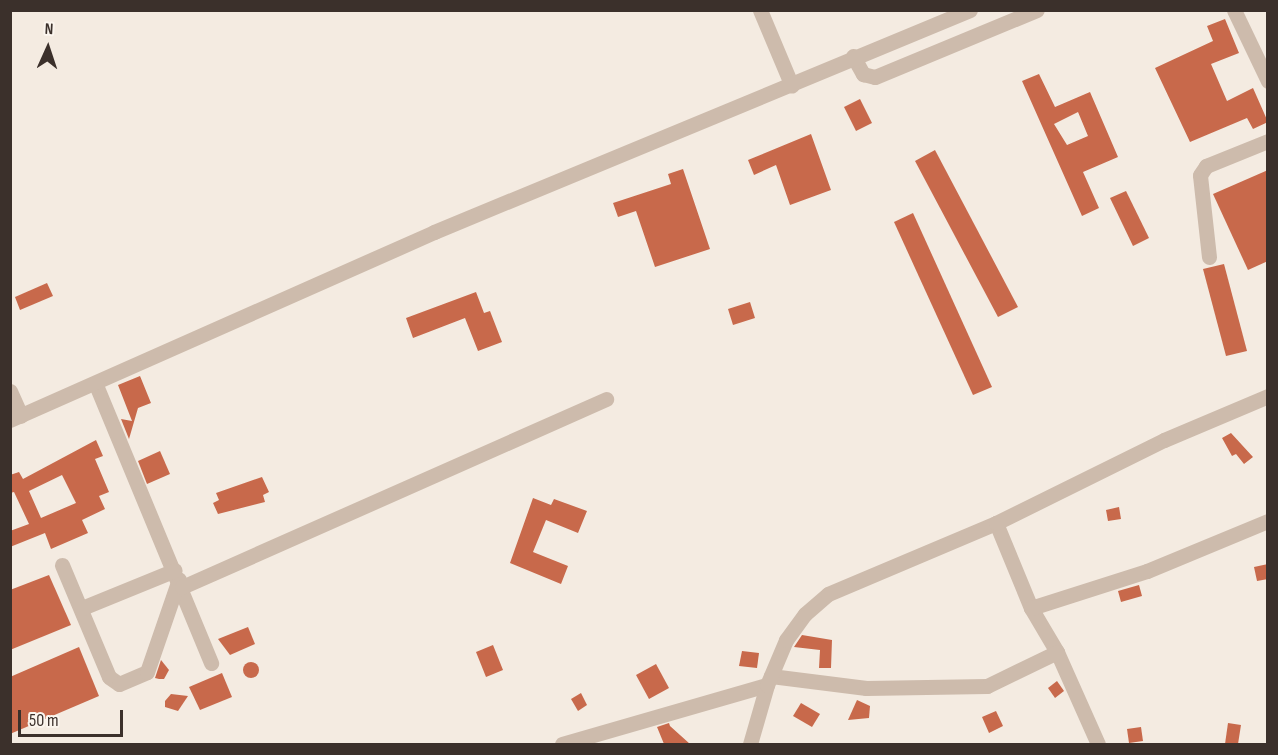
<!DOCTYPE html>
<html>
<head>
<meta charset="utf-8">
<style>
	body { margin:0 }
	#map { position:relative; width:1278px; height:755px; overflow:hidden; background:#f4ebe1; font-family:"Sofia Sans Condensed",sans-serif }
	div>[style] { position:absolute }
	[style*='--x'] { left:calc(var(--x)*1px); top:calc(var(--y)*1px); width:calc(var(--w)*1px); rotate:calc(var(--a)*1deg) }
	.building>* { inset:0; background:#c8694b }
	.round { border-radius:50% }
	.minor>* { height:15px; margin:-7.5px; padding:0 7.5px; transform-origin:7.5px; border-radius:7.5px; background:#cdbbac }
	span { translate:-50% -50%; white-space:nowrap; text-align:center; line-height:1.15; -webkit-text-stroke:4.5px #fbf5ee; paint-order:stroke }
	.frame { position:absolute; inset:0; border:12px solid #3b302b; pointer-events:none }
	.north { position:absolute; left:18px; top:18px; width:60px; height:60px; -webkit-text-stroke:4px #fbf5ee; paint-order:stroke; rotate:3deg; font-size:16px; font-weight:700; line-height:24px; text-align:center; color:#3b302b }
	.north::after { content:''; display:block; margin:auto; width:21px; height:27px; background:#3b302b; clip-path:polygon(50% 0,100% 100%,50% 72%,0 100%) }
	.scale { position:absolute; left:18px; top:710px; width:105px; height:27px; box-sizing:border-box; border:3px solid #3b302b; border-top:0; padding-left:8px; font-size:18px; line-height:21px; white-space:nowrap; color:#3b302b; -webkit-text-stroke:4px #fbf5ee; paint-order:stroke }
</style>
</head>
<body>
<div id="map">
	<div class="building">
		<i style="clip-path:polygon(1225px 19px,1239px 53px,1211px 64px,1227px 101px,1253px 88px,1268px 122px,1253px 129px,1247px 118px,1190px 142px,1155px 68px,1213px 41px,1207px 26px)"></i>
		<i style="clip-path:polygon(evenodd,1039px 74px,1055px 107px,1090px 92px,1118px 157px,1083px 172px,1099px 208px,1082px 216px,1022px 81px,1039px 74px,1078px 112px,1088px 136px,1067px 145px,1054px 124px,1078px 112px)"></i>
		<i style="clip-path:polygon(860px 99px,872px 123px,856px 131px,844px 107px)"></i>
		<i style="clip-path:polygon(811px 134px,831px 190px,790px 205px,776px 165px,754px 175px,748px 160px)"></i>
		<i style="clip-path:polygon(935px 150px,1018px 307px,998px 317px,915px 161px)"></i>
		<i style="clip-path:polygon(683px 169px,710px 249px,655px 267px,636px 211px,618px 217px,613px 203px,671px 184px,668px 174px)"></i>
		<i style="clip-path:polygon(1268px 170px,1268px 261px,1248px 270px,1213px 194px)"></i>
		<i style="clip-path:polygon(1126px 191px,1149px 238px,1133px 246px,1110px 198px)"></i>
		<i style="clip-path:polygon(913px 213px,992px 387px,973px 395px,894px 222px)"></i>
		<i style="clip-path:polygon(1224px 264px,1247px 351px,1226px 356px,1203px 269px)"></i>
		<i style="clip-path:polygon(47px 283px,53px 296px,20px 310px,15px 297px)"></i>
		<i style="clip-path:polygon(476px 292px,484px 313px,490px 311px,502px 342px,478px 351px,465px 318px,413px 338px,406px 318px)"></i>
		<i style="clip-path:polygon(750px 302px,755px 318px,733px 325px,728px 309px)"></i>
		<i style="clip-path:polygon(140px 376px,151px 403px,138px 408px,129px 439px,121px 419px,132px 421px,118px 385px)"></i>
		<i style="clip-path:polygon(1231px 433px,1253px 457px,1244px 464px,1236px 454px,1232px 456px,1222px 438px)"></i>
		<i style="clip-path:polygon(evenodd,96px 440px,103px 456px,95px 459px,109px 492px,99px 496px,105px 509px,82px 520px,88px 533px,51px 549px,45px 533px,10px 547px,10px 531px,29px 524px,14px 492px,10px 493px,10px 475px,19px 472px,23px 479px,96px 440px,62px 475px,76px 503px,41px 518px,29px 491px,62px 475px)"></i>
		<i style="clip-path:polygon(160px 451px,170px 474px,147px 484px,138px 461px)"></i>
		<i style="clip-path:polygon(262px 477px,269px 492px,263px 495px,265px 502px,218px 514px,213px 503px,219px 500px,216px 493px)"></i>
		<i style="clip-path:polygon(533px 498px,551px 505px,554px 499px,587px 511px,578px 533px,546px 520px,533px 552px,568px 566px,561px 584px,510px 563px)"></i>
		<i style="clip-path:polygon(1119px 507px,1121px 519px,1108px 521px,1106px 510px)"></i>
		<i style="clip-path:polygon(1268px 564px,1268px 579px,1257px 581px,1254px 567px)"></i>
		<i style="clip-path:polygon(49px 575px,71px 625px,10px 650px,10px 590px)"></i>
		<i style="clip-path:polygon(1139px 585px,1142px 596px,1121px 602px,1118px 591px)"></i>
		<i style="clip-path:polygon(248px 627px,255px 644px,230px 655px,218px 639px)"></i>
		<i style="clip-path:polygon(802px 635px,832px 640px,831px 668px,819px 668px,820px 650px,794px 647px)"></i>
		<i style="clip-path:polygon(493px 645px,503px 670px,486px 677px,476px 652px)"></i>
		<i style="clip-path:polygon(79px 647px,99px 696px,10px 734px,10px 677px)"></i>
		<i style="clip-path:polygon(742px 651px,759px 653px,757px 668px,739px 666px)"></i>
		<i style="clip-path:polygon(161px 660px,169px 670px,164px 679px,159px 679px,155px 678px)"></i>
		<i class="round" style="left:243px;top:662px;width:16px;height:16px"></i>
		<i style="clip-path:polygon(656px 664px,669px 688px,649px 699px,636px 675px)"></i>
		<i style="clip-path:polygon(222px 673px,232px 697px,200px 710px,189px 687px)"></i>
		<i style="clip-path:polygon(1057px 681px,1064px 691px,1055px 698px,1048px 688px)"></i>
		<i style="clip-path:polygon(581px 693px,587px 705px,578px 711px,571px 699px)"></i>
		<i style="clip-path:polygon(171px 694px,188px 696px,178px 711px,165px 707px,165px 701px)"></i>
		<i style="clip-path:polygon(857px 700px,870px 706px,869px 718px,848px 720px)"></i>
		<i style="clip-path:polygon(801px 703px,820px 714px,812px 727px,793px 716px)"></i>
		<i style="clip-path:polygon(996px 711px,1003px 726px,989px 733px,982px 717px)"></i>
		<i style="clip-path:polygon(669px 723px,670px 726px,690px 744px,664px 744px,657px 727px)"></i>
		<i style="clip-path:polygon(1228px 723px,1241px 725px,1238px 744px,1225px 744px)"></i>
		<i style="clip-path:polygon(1141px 727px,1143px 741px,1129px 743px,1127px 729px)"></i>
	</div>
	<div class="minor">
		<i style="--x:760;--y:10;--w:82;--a:67.2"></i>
		<i style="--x:1234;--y:10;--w:79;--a:64.4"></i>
		<i style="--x:853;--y:56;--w:21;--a:61"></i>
		<i style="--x:863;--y:74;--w:12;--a:14"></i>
		<i style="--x:875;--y:77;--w:175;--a:-22.5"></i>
		<i style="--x:1209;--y:257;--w:82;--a:-96.3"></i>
		<i style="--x:1200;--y:175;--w:11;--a:-56"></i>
		<i style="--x:1206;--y:166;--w:67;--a:-22"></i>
		<i style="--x:96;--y:385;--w:301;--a:67.5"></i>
		<i style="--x:10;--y:391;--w:27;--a:66"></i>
		<i style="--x:10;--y:420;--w:464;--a:-23.9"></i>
		<i style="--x:434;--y:232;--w:580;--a:-22.5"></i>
		<i style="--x:996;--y:523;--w:92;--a:67.6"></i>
		<i style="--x:1031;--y:608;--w:51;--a:59.4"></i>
		<i style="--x:1057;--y:652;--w:101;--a:66"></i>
		<i style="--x:62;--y:565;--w:121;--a:67.2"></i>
		<i style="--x:109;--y:677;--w:12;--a:35"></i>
		<i style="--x:119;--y:684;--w:30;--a:-23"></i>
		<i style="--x:147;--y:672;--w:98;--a:-71"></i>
		<i style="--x:182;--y:587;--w:464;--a:-23.9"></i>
		<i style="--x:82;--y:608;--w:100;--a:-22.2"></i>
		<i style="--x:1031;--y:608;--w:122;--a:-17.7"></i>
		<i style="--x:1147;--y:571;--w:131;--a:-22.5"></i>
		<i style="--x:771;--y:676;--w:96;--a:7.2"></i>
		<i style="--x:866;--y:688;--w:121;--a:-0.9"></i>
		<i style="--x:987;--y:686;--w:78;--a:-25.9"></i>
		<i style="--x:562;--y:744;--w:213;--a:-16.1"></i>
		<i style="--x:750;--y:744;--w:61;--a:-73.9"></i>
		<i style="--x:767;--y:685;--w:49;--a:-67.1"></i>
		<i style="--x:786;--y:640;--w:32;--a:-54"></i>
		<i style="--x:805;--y:614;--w:30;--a:-41"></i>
		<i style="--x:828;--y:594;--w:182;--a:-22.9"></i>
		<i style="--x:996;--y:523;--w:187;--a:-26.3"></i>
		<i style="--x:1164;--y:440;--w:113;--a:-22.9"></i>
	</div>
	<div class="frame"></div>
	<div class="north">N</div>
	<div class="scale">50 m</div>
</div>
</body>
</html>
